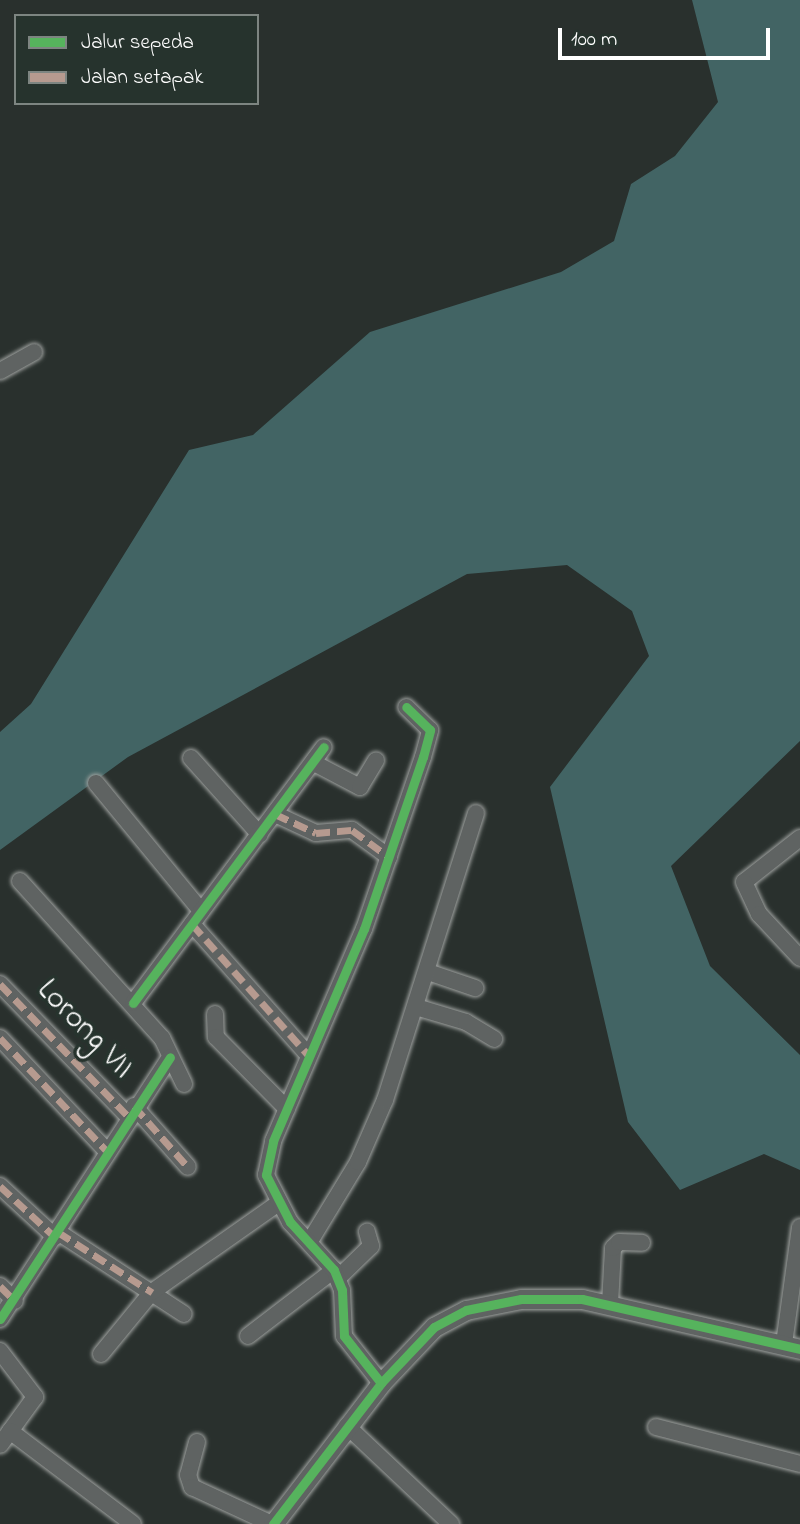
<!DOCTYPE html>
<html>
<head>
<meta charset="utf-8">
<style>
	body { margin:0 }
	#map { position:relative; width:800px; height:1524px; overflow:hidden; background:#29302d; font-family:"Indie Flower",sans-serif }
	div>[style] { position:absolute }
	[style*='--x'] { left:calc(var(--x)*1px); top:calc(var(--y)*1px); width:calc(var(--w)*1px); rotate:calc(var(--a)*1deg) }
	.water>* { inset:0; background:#426464 }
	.roads { filter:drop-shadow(0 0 2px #9fa2a0) drop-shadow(0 0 2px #9fa2a0) }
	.minor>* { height:16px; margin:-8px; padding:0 8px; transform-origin:8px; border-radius:8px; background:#5f6362 }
	.tertiary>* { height:19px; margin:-9.5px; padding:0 9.5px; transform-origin:9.5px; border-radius:9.5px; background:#5f6362 }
	.quiet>* { height:7px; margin-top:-3.5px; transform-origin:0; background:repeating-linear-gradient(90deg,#b69a8f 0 14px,transparent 0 21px) }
	.cycleway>* { height:9px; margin:-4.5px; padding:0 4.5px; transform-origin:4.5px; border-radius:4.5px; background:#56b35d }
	span { translate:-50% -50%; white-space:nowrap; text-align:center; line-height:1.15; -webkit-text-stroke:7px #26332d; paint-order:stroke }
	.street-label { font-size:32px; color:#fff }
	.legend { position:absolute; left:14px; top:14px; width:245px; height:91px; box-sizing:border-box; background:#26332d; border:2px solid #7d8581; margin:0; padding:9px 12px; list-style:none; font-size:21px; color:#fff }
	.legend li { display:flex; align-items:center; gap:14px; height:35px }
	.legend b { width:35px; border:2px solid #7d8581 }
	.scale { position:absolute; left:558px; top:28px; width:212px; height:32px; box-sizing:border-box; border:4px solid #fff; border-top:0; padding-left:9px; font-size:21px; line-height:24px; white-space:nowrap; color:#fff; -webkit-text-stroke:5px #26332d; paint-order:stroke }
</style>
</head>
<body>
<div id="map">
	<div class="water">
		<i style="clip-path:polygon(692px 0,800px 0,800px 741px,671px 866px,710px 966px,800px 1055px,800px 1170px,764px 1154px,680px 1190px,628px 1122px,550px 787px,649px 656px,632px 611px,567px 565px,467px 574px,128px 757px,0 850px,0 732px,31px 704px,189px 450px,253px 435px,370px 332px,561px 272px,614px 241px,631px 184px,675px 156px,718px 102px)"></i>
	</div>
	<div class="roads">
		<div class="minor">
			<i style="--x:0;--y:371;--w:39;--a:-29"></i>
			<i style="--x:191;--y:758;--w:103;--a:48.1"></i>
			<i style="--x:314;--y:763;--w:52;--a:27.6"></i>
			<i style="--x:360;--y:787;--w:31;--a:-59"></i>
			<i style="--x:96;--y:783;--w:166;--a:50.6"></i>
			<i style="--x:275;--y:814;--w:45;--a:24.9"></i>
			<i style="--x:316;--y:833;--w:36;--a:-5"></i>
			<i style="--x:352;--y:830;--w:46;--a:36.1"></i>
			<i style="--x:800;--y:838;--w:71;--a:141.8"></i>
			<i style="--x:744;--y:882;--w:35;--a:65"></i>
			<i style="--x:759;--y:914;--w:60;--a:47"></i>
			<i style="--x:20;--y:881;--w:212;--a:47.9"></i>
			<i style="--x:162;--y:1038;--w:51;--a:64.4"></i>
			<i style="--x:192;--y:924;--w:176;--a:48.4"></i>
			<i style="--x:428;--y:972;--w:50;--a:18.8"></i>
			<i style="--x:0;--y:984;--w:184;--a:45.9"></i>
			<i style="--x:133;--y:1003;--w:319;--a:-53.3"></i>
			<i style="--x:416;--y:1007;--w:52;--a:16.7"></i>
			<i style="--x:466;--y:1022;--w:33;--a:31"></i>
			<i style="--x:215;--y:1014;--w:23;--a:88"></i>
			<i style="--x:216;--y:1037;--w:101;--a:45.4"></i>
			<i style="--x:0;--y:1038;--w:154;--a:46.6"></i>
			<i style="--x:134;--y:1106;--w:81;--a:48.5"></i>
			<i style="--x:0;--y:1186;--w:75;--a:42.8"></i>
			<i style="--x:58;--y:1232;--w:150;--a:33.1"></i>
			<i style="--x:310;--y:1241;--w:92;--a:-58.7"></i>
			<i style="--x:358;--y:1162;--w:68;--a:-66.5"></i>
			<i style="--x:385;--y:1100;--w:301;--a:-72.4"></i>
			<i style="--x:338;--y:1278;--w:46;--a:-44.1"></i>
			<i style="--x:371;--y:1246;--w:15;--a:-106"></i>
			<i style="--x:0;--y:1286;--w:21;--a:45"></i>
			<i style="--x:610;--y:1304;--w:56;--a:-86.9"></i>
			<i style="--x:613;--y:1248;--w:8;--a:-45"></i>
			<i style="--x:619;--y:1242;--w:23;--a:2"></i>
			<i style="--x:0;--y:1319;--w:312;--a:-57"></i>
			<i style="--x:248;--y:1336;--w:108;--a:-37.5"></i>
			<i style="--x:784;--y:1344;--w:118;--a:-82.2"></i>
			<i style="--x:0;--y:1351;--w:58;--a:52.7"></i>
			<i style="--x:35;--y:1397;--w:59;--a:126.1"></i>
			<i style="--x:101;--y:1354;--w:80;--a:-50.6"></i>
			<i style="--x:152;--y:1292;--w:156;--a:-35.1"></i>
			<i style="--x:381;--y:1383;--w:60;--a:-128.2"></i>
			<i style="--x:344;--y:1336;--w:46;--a:-92.5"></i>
			<i style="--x:342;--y:1290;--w:22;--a:-112"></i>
			<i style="--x:334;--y:1270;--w:65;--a:-132.5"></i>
			<i style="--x:290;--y:1222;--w:53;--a:-117.1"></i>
			<i style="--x:266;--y:1175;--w:35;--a:-78"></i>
			<i style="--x:273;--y:1141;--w:231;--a:-66.8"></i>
			<i style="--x:364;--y:929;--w:182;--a:-71.1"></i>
			<i style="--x:423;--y:757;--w:28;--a:-75"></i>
			<i style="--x:430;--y:730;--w:33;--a:-136"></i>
			<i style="--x:347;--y:1426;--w:143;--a:43.3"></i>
			<i style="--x:656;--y:1427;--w:149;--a:14.4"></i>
			<i style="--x:10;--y:1431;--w:154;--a:37.1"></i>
			<i style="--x:197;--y:1442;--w:34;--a:105"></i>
			<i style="--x:188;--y:1475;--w:13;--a:72"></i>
			<i style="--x:192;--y:1487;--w:88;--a:24.8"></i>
		</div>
		<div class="tertiary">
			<i style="--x:273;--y:1524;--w:178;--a:-52.5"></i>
			<i style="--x:381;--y:1383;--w:77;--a:-46.6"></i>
			<i style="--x:434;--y:1327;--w:36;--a:-28"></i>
			<i style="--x:466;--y:1310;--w:56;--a:-11.3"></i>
			<i style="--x:521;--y:1299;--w:61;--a:0"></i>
			<i style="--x:582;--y:1299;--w:224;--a:12.9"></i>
		</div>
	</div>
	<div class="quiet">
		<i style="--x:275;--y:814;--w:45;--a:24.9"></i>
		<i style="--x:316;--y:833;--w:36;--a:-5"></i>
		<i style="--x:352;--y:830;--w:46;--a:36.1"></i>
		<i style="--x:192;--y:924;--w:176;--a:48.4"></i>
		<i style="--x:0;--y:984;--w:184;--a:45.9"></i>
		<i style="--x:0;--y:1038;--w:154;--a:46.6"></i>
		<i style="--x:134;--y:1106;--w:81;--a:48.5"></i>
		<i style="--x:0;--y:1186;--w:75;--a:42.8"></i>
		<i style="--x:58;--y:1232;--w:112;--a:32.6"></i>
		<i style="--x:0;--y:1286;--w:21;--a:45"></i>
	</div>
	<div class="cycleway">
		<i style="--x:133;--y:1003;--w:319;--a:-53.3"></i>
		<i style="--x:0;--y:1319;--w:312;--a:-57"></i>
		<i style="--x:381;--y:1383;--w:60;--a:-128.2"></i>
		<i style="--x:344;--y:1336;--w:46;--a:-92.5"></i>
		<i style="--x:342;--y:1290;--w:22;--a:-112"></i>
		<i style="--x:334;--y:1270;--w:65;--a:-132.5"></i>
		<i style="--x:290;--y:1222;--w:53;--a:-117.1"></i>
		<i style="--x:266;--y:1175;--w:35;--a:-78"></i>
		<i style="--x:273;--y:1141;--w:231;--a:-66.8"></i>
		<i style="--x:364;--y:929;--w:182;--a:-71.1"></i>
		<i style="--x:423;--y:757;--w:28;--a:-75"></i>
		<i style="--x:430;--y:730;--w:33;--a:-136"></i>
		<i style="--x:273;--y:1524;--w:178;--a:-52.5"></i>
		<i style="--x:381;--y:1383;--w:77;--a:-46.6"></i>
		<i style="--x:434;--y:1327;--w:36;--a:-28"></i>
		<i style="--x:466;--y:1310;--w:56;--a:-11.3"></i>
		<i style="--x:521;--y:1299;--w:61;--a:0"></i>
		<i style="--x:582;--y:1299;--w:224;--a:12.9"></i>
	</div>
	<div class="street-label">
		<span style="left:84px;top:1030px;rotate:46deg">Lorong VII</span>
	</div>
	<ul class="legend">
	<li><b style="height:9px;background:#56b35d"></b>Jalur sepeda</li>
	<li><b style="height:9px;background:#b69a8f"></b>Jalan setapak</li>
	</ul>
	<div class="scale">100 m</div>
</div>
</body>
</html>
